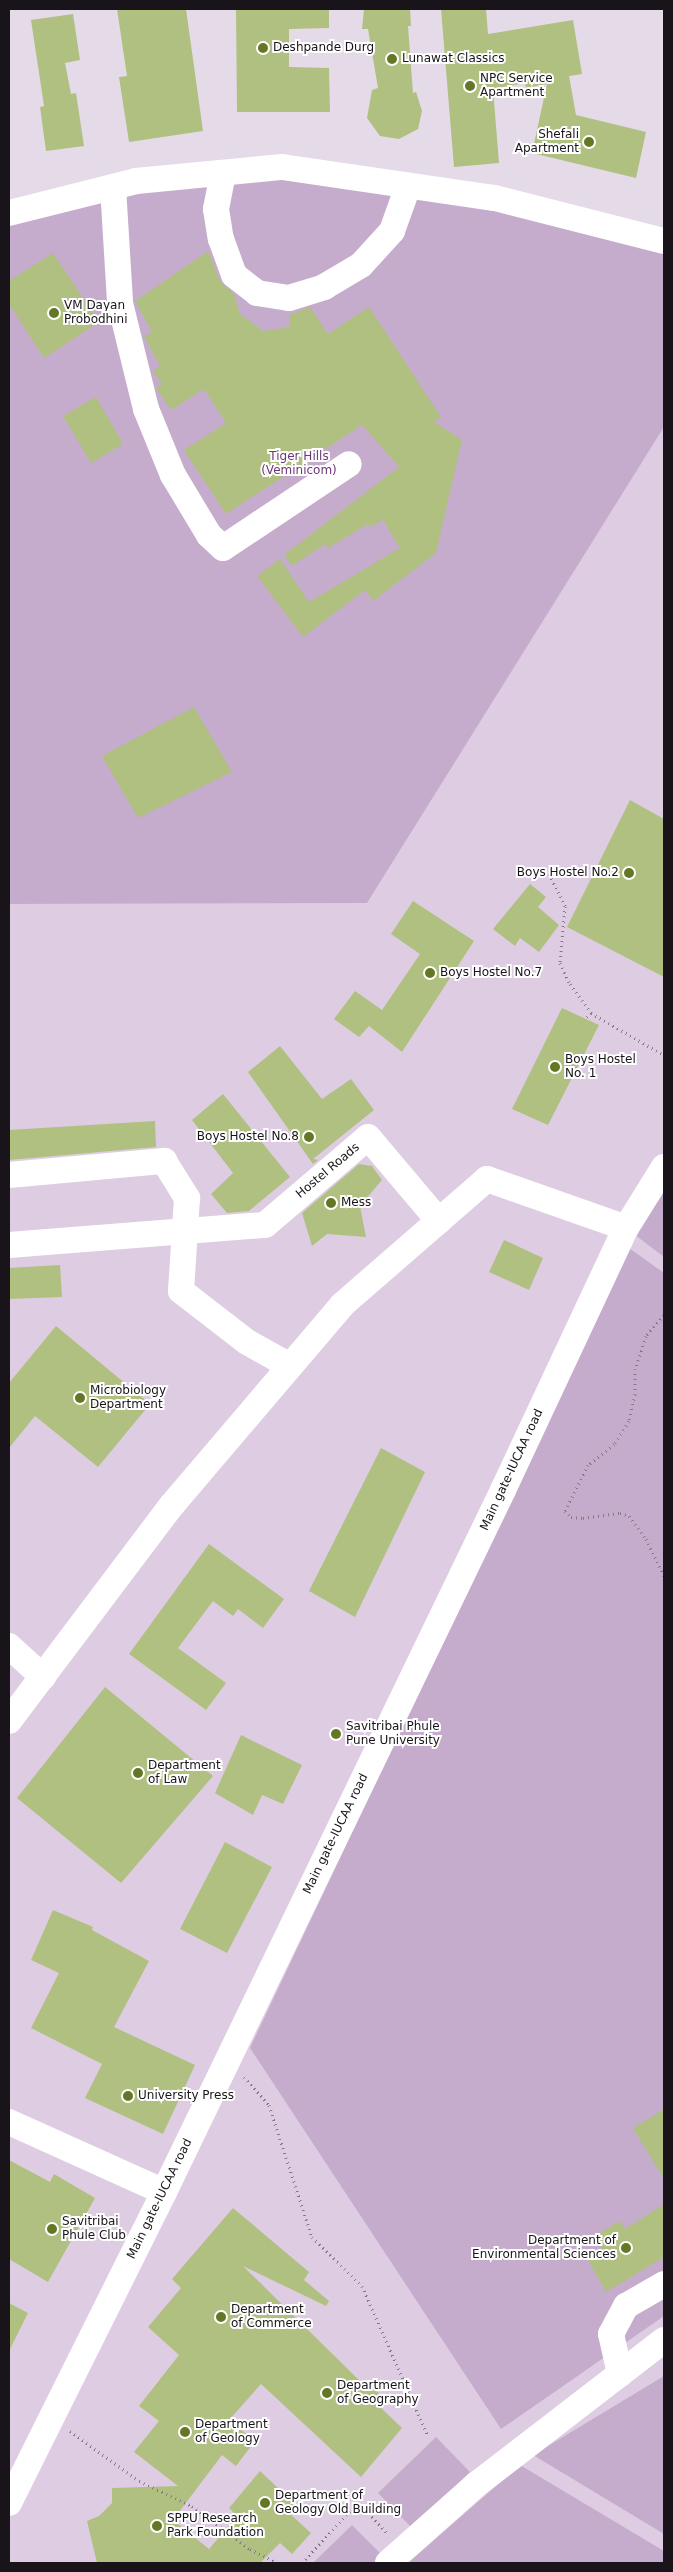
<!DOCTYPE html>
<html>
<head>
<meta charset="utf-8">
<style>
	body { margin:0 }
	#map { position:relative; width:673px; height:2572px; overflow:hidden; background:#e5dae8; font-family:"DejaVu Sans",sans-serif }
	div>[style] { position:absolute }
	[style*='--x'] { left:calc(var(--x)*1px); top:calc(var(--y)*1px); width:calc(var(--w)*1px); rotate:calc(var(--a)*1deg) }
	.built>* { inset:0; background:#decde2 }
	.green>* { inset:0; background:#c6accc }
	.building>* { inset:0; background:#afc080 }
	.path>* { height:3px; margin-top:-1.5px; transform-origin:0; background:repeating-linear-gradient(90deg,#827a84 0 1px,transparent 0 5px) }
	.minor>* { height:26px; margin:-13px; padding:0 13px; transform-origin:13px; border-radius:13px; background:#fff }
	.dots>* { width:14px; height:14px; translate:-50% -50%; box-sizing:border-box; border:2px solid #fff; border-radius:50% }
	span { translate:-50% -50%; white-space:nowrap; text-align:center; line-height:1.15; -webkit-text-stroke:4px #fff; paint-order:stroke }
	.poi-label { font-size:12px; color:#181419 }
	.left { translate:0 -50%; text-align:left }
	.right { translate:-100% -50%; text-align:right }
	.park-label { font-size:12px; color:#6c3778 }
	.street-label { font-size:12px; color:#181419 }
	.frame { position:absolute; inset:0; border:10px solid #181419; pointer-events:none }
</style>
</head>
<body>
<div id="map">
	<div class="built">
		<i style="clip-path:polygon(664px 427px,664px 2563px,9px 2563px,9px 904px,367px 902px)"></i>
	</div>
	<div class="green">
		<i style="clip-path:polygon(282px 167px,664px 241px,664px 427px,367px 903px,9px 904px,9px 213px)"></i>
		<i style="clip-path:polygon(664px 1165px,664px 1257px,626px 1228px)"></i>
		<i style="clip-path:polygon(629px 1248px,664px 1273px,664px 2316px,501px 2429px,250px 2048px)"></i>
		<i style="clip-path:polygon(664px 2376px,664px 2534px,533px 2455px)"></i>
		<i style="clip-path:polygon(436px 2437px,470px 2472px,412px 2528px,378px 2493px)"></i>
		<i style="clip-path:polygon(520px 2465px,664px 2551px,664px 2563px,408px 2563px)"></i>
		<i style="clip-path:polygon(352px 2525px,383px 2556px,376px 2563px,313px 2563px)"></i>
	</div>
	<div class="building">
		<i style="clip-path:polygon(117px 9px,186px 9px,203px 131px,129px 142px,119px 77px,127px 76px)"></i>
		<i style="clip-path:polygon(236px 9px,329px 9px,329px 28px,289px 29px,289px 67px,329px 68px,330px 112px,237px 112px)"></i>
		<i style="clip-path:polygon(364px 9px,410px 9px,411px 26px,408px 26px,413px 93px,416px 92px,422px 111px,418px 129px,399px 139px,380px 136px,367px 118px,372px 90px,378px 88px,368px 29px,362px 29px)"></i>
		<i style="clip-path:polygon(441px 9px,486px 9px,488px 34px,573px 20px,582px 74px,569px 76px,576px 115px,646px 132px,636px 178px,532px 153px,547px 84px,526px 88px,525px 83px,493px 89px,499px 163px,454px 167px)"></i>
		<i style="clip-path:polygon(73px 14px,80px 60px,65px 63px,71px 94px,76px 93px,84px 146px,46px 151px,40px 107px,44px 106px,31px 20px)"></i>
		<i style="clip-path:polygon(208px 251px,220px 281px,234px 294px,240px 314px,263px 331px,290px 327px,289px 315px,310px 307px,328px 334px,369px 307px,441px 417px,434px 422px,462px 440px,436px 553px,373px 601px,365px 590px,303px 637px,257px 576px,280px 559px,309px 602px,400px 548px,383px 520px,370px 527px,368px 524px,328px 548px,325px 544px,292px 566px,284px 555px,399px 467px,362px 425px,226px 514px,184px 450px,226px 423px,204px 389px,171px 410px,156px 388px,162px 384px,153px 371px,160px 366px,144px 337px,152px 332px,135px 301px)"></i>
		<i style="clip-path:polygon(53px 253px,99px 322px,44px 358px,9px 304px,9px 281px)"></i>
		<i style="clip-path:polygon(96px 397px,123px 444px,91px 463px,63px 416px)"></i>
		<i style="clip-path:polygon(194px 707px,232px 772px,138px 818px,102px 756px)"></i>
		<i style="clip-path:polygon(630px 800px,664px 819px,664px 977px,567px 927px)"></i>
		<i style="clip-path:polygon(530px 884px,546px 897px,538px 907px,559px 925px,539px 952px,520px 938px,515px 946px,493px 929px)"></i>
		<i style="clip-path:polygon(413px 901px,474px 941px,402px 1052px,369px 1026px,359px 1037px,334px 1019px,355px 991px,382px 1010px,420px 954px,391px 934px)"></i>
		<i style="clip-path:polygon(562px 1008px,599px 1025px,548px 1125px,512px 1109px)"></i>
		<i style="clip-path:polygon(280px 1046px,322px 1099px,351px 1079px,374px 1110px,313px 1159px,318px 1160px,313px 1164px,248px 1072px)"></i>
		<i style="clip-path:polygon(223px 1094px,290px 1177px,249px 1211px,227px 1213px,211px 1194px,233px 1173px,192px 1120px)"></i>
		<i style="clip-path:polygon(155px 1121px,156px 1147px,9px 1160px,9px 1130px)"></i>
		<i style="clip-path:polygon(359px 1164px,372px 1166px,382px 1180px,360px 1206px,366px 1237px,327px 1234px,312px 1246px,302px 1213px)"></i>
		<i style="clip-path:polygon(504px 1240px,543px 1258px,529px 1290px,489px 1272px)"></i>
		<i style="clip-path:polygon(60px 1265px,62px 1297px,9px 1299px,9px 1268px)"></i>
		<i style="clip-path:polygon(56px 1326px,150px 1404px,98px 1467px,35px 1416px,9px 1448px,9px 1383px)"></i>
		<i style="clip-path:polygon(381px 1448px,425px 1472px,355px 1617px,309px 1591px)"></i>
		<i style="clip-path:polygon(209px 1544px,284px 1599px,263px 1628px,238px 1609px,233px 1616px,213px 1601px,178px 1648px,226px 1683px,206px 1710px,129px 1654px)"></i>
		<i style="clip-path:polygon(105px 1687px,213px 1776px,121px 1883px,17px 1798px)"></i>
		<i style="clip-path:polygon(241px 1735px,302px 1765px,283px 1804px,262px 1795px,253px 1815px,215px 1793px)"></i>
		<i style="clip-path:polygon(225px 1842px,272px 1867px,227px 1953px,180px 1929px)"></i>
		<i style="clip-path:polygon(53px 1910px,93px 1927px,92px 1930px,149px 1961px,114px 2027px,195px 2065px,163px 2134px,85px 2098px,102px 2064px,31px 2028px,59px 1973px,31px 1960px)"></i>
		<i style="clip-path:polygon(664px 2109px,664px 2179px,633px 2128px)"></i>
		<i style="clip-path:polygon(9px 2160px,50px 2182px,54px 2174px,95px 2198px,48px 2282px,9px 2259px)"></i>
		<i style="clip-path:polygon(664px 2204px,664px 2257px,606px 2292px,588px 2260px,603px 2251px,594px 2236px,620px 2221px,625px 2229px)"></i>
		<i style="clip-path:polygon(233px 2208px,309px 2272px,304px 2280px,329px 2301px,326px 2306px,243px 2266px,362px 2383px,379px 2393px,375px 2402px,402px 2428px,361px 2477px,261px 2384px,229px 2420px,255px 2441px,236px 2466px,222px 2455px,173px 2520px,209px 2549px,237px 2516px,229px 2508px,260px 2471px,295px 2504px,289px 2513px,311px 2533px,292px 2554px,280px 2543px,260px 2563px,97px 2563px,87px 2521px,99px 2516px,112px 2503px,112px 2488px,178px 2486px,134px 2452px,159px 2421px,139px 2406px,179px 2355px,148px 2327px,181px 2288px,172px 2279px)"></i>
		<i style="clip-path:polygon(9px 2303px,28px 2313px,9px 2351px)"></i>
	</div>
	<div class="path">
		<i style="--x:549;--y:874;--w:36;--a:63"></i>
		<i style="--x:565;--y:906;--w:57;--a:95"></i>
		<i style="--x:560;--y:963;--w:23;--a:65"></i>
		<i style="--x:570;--y:984;--w:36;--a:54"></i>
		<i style="--x:591;--y:1013;--w:8;--a:135"></i>
		<i style="--x:591;--y:1013;--w:84;--a:29.9"></i>
		<i style="--x:664;--y:1315;--w:28;--a:131"></i>
		<i style="--x:646;--y:1336;--w:35;--a:108"></i>
		<i style="--x:635;--y:1369;--w:25;--a:90"></i>
		<i style="--x:635;--y:1394;--w:28;--a:103"></i>
		<i style="--x:629;--y:1421;--w:27;--a:123"></i>
		<i style="--x:614;--y:1444;--w:33;--a:141"></i>
		<i style="--x:588;--y:1465;--w:51;--a:116.6"></i>
		<i style="--x:565;--y:1511;--w:8;--a:45"></i>
		<i style="--x:571;--y:1517;--w:12;--a:5"></i>
		<i style="--x:583;--y:1518;--w:37;--a:-8"></i>
		<i style="--x:620;--y:1513;--w:9;--a:18"></i>
		<i style="--x:629;--y:1516;--w:29;--a:54"></i>
		<i style="--x:646;--y:1539;--w:41;--a:64.1"></i>
		<i style="--x:244;--y:2077;--w:38;--a:48"></i>
		<i style="--x:269;--y:2105;--w:139;--a:72"></i>
		<i style="--x:312;--y:2237;--w:70;--a:44.4"></i>
		<i style="--x:362;--y:2286;--w:164;--a:66.3"></i>
		<i style="--x:70;--y:2431;--w:85;--a:35.9"></i>
		<i style="--x:139;--y:2481;--w:59;--a:25.3"></i>
		<i style="--x:192;--y:2506;--w:72;--a:36.6"></i>
		<i style="--x:250;--y:2549;--w:30;--a:27"></i>
		<i style="--x:302;--y:2563;--w:83;--a:-47.4"></i>
		<i style="--x:358;--y:2502;--w:44;--a:46.8"></i>
	</div>
	<div class="minor">
		<i style="--x:223;--y:173;--w:37;--a:101"></i>
		<i style="--x:216;--y:209;--w:30;--a:81"></i>
		<i style="--x:221;--y:239;--w:38;--a:70"></i>
		<i style="--x:234;--y:275;--w:29;--a:38"></i>
		<i style="--x:257;--y:293;--w:32;--a:9"></i>
		<i style="--x:289;--y:298;--w:37;--a:-17"></i>
		<i style="--x:324;--y:287;--w:43;--a:-30.7"></i>
		<i style="--x:361;--y:265;--w:46;--a:-47.6"></i>
		<i style="--x:392;--y:231;--w:48;--a:-70.4"></i>
		<i style="--x:113;--y:187;--w:116;--a:86.5"></i>
		<i style="--x:120;--y:303;--w:109;--a:76.2"></i>
		<i style="--x:146;--y:409;--w:71;--a:67.8"></i>
		<i style="--x:173;--y:475;--w:70;--a:59"></i>
		<i style="--x:209;--y:535;--w:19;--a:43"></i>
		<i style="--x:223;--y:548;--w:151;--a:-33.7"></i>
		<i style="--x:9;--y:213;--w:131;--a:-14.1"></i>
		<i style="--x:136;--y:181;--w:147;--a:-5.5"></i>
		<i style="--x:282;--y:167;--w:215;--a:8.3"></i>
		<i style="--x:495;--y:198;--w:174;--a:14.3"></i>
		<i style="--x:9;--y:1175;--w:156;--a:-5.2"></i>
		<i style="--x:164;--y:1161;--w:44;--a:58.1"></i>
		<i style="--x:187;--y:1198;--w:93;--a:93.7"></i>
		<i style="--x:181;--y:1291;--w:83;--a:37.7"></i>
		<i style="--x:247;--y:1342;--w:49;--a:29.2"></i>
		<i style="--x:9;--y:1245;--w:257;--a:-4.5"></i>
		<i style="--x:265;--y:1225;--w:135;--a:-40.5"></i>
		<i style="--x:368;--y:1137;--w:110;--a:49.8"></i>
		<i style="--x:9;--y:1646;--w:46;--a:42.4"></i>
		<i style="--x:9;--y:1721;--w:271;--a:-53"></i>
		<i style="--x:172;--y:1505;--w:262;--a:-49.6"></i>
		<i style="--x:342;--y:1305;--w:192;--a:-41"></i>
		<i style="--x:487;--y:1179;--w:147;--a:19.4"></i>
		<i style="--x:9;--y:2122;--w:170;--a:24.3"></i>
		<i style="--x:620;--y:2374;--w:41;--a:-102.7"></i>
		<i style="--x:611;--y:2334;--w:32;--a:-62"></i>
		<i style="--x:626;--y:2306;--w:44;--a:-30.1"></i>
		<i style="--x:9;--y:2503;--w:347;--a:-63.5"></i>
		<i style="--x:164;--y:2192;--w:780;--a:-64.22"></i>
		<i style="--x:503;--y:1490;--w:289;--a:-64.9"></i>
		<i style="--x:626;--y:1228;--w:72;--a:-58.1"></i>
		<i style="--x:388;--y:2563;--w:119;--a:-41.6"></i>
		<i style="--x:477;--y:2484;--w:236;--a:-37.6"></i>
	</div>
	<div class="dots">
		<i style="left:263px;top:48px;background:#657725"></i>
		<i style="left:392px;top:59px;background:#657725"></i>
		<i style="left:470px;top:86px;background:#657725"></i>
		<i style="left:589px;top:142px;background:#657725"></i>
		<i style="left:54px;top:313px;background:#657725"></i>
		<i style="left:629px;top:873px;background:#657725"></i>
		<i style="left:430px;top:973px;background:#657725"></i>
		<i style="left:555px;top:1067px;background:#657725"></i>
		<i style="left:309px;top:1137px;background:#657725"></i>
		<i style="left:331px;top:1203px;background:#657725"></i>
		<i style="left:80px;top:1398px;background:#657725"></i>
		<i style="left:336px;top:1734px;background:#657725"></i>
		<i style="left:138px;top:1773px;background:#657725"></i>
		<i style="left:128px;top:2096px;background:#657725"></i>
		<i style="left:52px;top:2229px;background:#657725"></i>
		<i style="left:626px;top:2248px;background:#657725"></i>
		<i style="left:221px;top:2317px;background:#657725"></i>
		<i style="left:327px;top:2393px;background:#657725"></i>
		<i style="left:185px;top:2432px;background:#657725"></i>
		<i style="left:265px;top:2503px;background:#657725"></i>
		<i style="left:157px;top:2526px;background:#657725"></i>
	</div>
	<div class="poi-label">
		<span class="left" style="left:273px;top:48px">Deshpande Durg</span>
		<span class="left" style="left:402px;top:59px">Lunawat Classics</span>
		<span class="left" style="left:480px;top:86px">NPC Service<br>Apartment</span>
		<span class="right" style="left:579px;top:142px">Shefali<br>Apartment</span>
		<span class="left" style="left:64px;top:313px">VM Dayan<br>Probodhini</span>
		<span class="right" style="left:619px;top:873px">Boys Hostel No.2</span>
		<span class="left" style="left:440px;top:973px">Boys Hostel No.7</span>
		<span class="left" style="left:565px;top:1067px">Boys Hostel<br>No. 1</span>
		<span class="right" style="left:299px;top:1137px">Boys Hostel No.8</span>
		<span class="left" style="left:341px;top:1203px">Mess</span>
		<span class="left" style="left:90px;top:1398px">Microbiology<br>Department</span>
		<span class="left" style="left:346px;top:1734px">Savitribai Phule<br>Pune University</span>
		<span class="left" style="left:148px;top:1773px">Department<br>of Law</span>
		<span class="left" style="left:138px;top:2096px">University Press</span>
		<span class="left" style="left:62px;top:2229px">Savitribai<br>Phule Club</span>
		<span class="right" style="left:616px;top:2248px">Department of<br>Environmental Sciences</span>
		<span class="left" style="left:231px;top:2317px">Department<br>of Commerce</span>
		<span class="left" style="left:337px;top:2393px">Department<br>of Geography</span>
		<span class="left" style="left:195px;top:2432px">Department<br>of Geology</span>
		<span class="left" style="left:275px;top:2503px">Department of<br>Geology Old Building</span>
		<span class="left" style="left:167px;top:2526px">SPPU Research<br>Park Foundation</span>
	</div>
	<div class="park-label">
		<span style="left:299px;top:464px">Tiger Hills<br>(Veminicom)</span>
	</div>
	<div class="street-label">
		<span style="left:328px;top:1171px;rotate:-40deg">Hostel Roads</span>
		<span style="left:512px;top:1470px;rotate:-65deg">Main gate-IUCAA road</span>
		<span style="left:336px;top:1834px;rotate:-64deg">Main gate-IUCAA road</span>
		<span style="left:160px;top:2199px;rotate:-64deg">Main gate-IUCAA road</span>
	</div>
	<div class="frame"></div>
</div>
</body>
</html>
